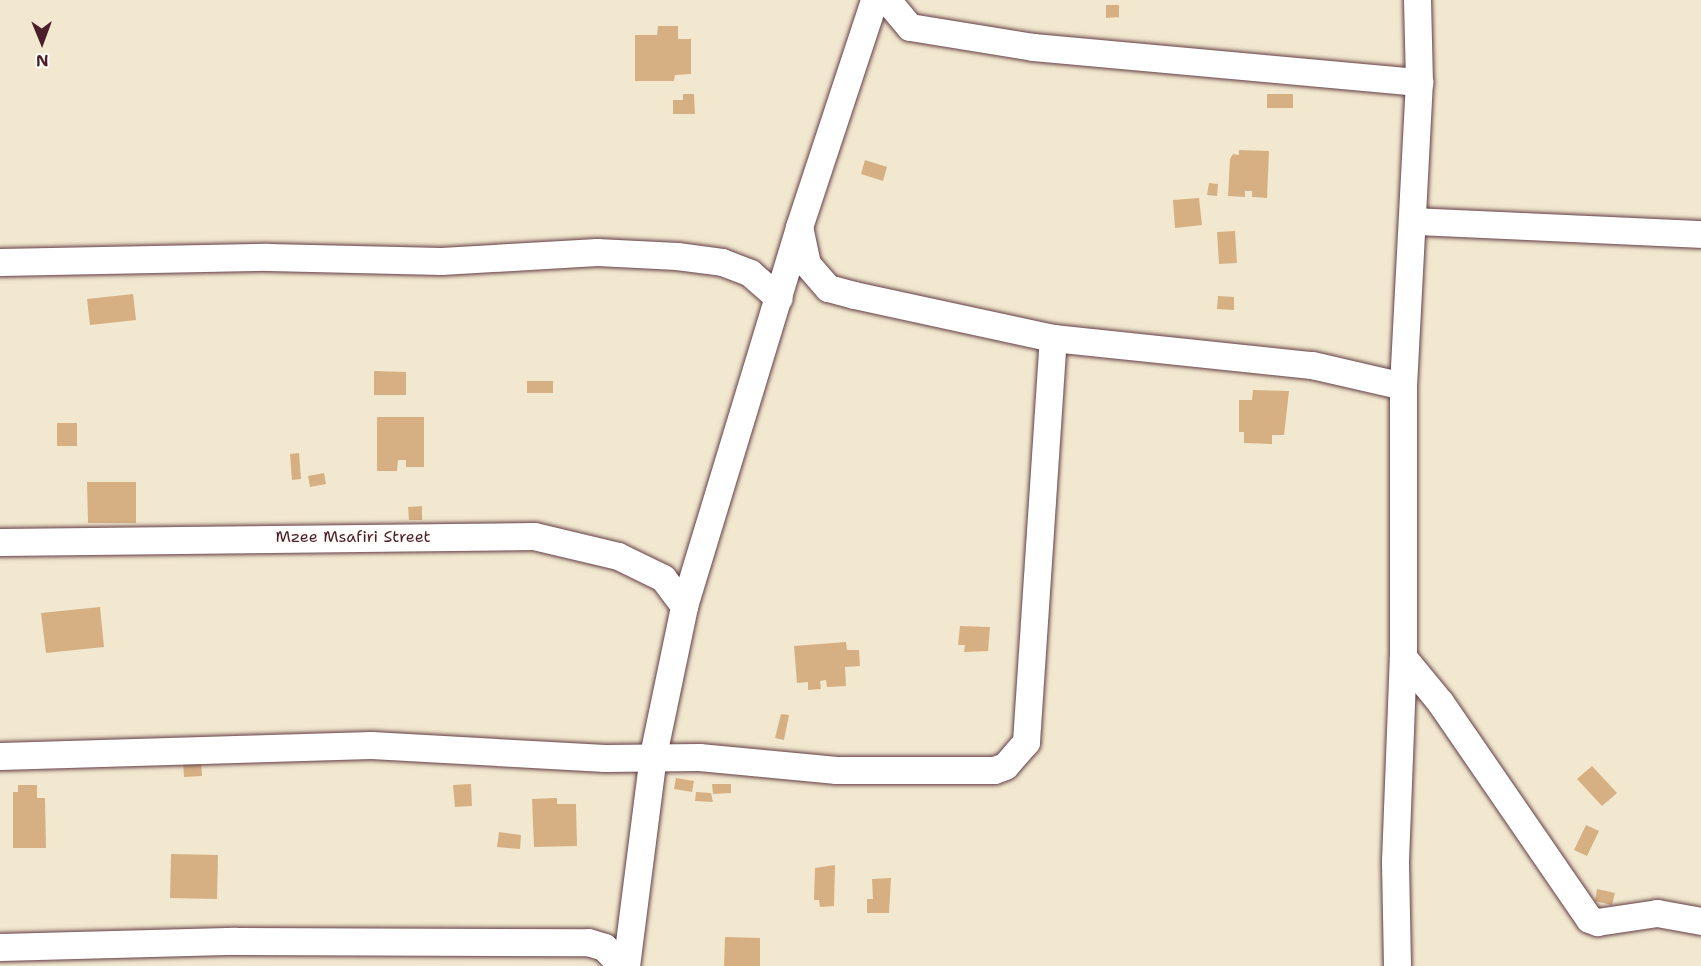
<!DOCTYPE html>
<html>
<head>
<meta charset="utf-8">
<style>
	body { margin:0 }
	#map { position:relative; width:1701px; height:966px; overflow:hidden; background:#f2e8cf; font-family:"Shantell Sans",sans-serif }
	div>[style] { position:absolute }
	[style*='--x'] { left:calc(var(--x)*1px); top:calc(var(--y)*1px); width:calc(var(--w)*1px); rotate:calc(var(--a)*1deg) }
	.building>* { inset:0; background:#d6b083 }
	.roads { filter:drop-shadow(0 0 2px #633d44) drop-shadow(0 0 2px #633d44) }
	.minor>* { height:27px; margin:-13.5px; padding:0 13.5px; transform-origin:13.5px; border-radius:13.5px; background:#fff }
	span { translate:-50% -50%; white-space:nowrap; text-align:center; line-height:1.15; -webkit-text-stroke:4.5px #fdfcf7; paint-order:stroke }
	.street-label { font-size:16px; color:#4a1f2b }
	.north { position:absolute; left:12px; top:12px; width:60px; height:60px; -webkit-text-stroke:4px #fdfcf7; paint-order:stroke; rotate:179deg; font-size:16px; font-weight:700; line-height:24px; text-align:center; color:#4a1f2b }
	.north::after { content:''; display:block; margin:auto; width:21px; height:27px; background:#4a1f2b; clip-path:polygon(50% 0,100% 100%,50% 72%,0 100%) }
</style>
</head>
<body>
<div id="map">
	<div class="building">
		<i style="clip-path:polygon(1106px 5px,1119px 5px,1119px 17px,1106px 18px)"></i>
		<i style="clip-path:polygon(658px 26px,678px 26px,678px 39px,691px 39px,691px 74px,675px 75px,674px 81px,635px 81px,635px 35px,657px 35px)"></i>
		<i style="clip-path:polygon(683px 94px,694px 94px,695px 114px,673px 114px,673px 100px,683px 100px)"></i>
		<i style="clip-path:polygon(1267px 94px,1293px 94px,1293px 108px,1267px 108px)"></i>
		<i style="clip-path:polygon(1239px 150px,1269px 151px,1267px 198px,1252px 197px,1252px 191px,1245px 191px,1245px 197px,1228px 196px,1230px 159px,1233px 154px,1239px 155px)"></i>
		<i style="clip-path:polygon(865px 160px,887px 167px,883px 181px,861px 174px)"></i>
		<i style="clip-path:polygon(1209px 183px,1218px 184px,1217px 196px,1207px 195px)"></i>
		<i style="clip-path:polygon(1199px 198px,1202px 225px,1175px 228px,1173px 200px)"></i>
		<i style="clip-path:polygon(1235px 231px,1237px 263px,1219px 264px,1217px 232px)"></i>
		<i style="clip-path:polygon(133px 294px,136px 320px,90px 325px,87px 299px)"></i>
		<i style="clip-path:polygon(1218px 296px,1234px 297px,1234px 310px,1217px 309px)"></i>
		<i style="clip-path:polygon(374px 371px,406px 372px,406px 395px,374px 395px)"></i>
		<i style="clip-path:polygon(527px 381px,553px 381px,553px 393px,527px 393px)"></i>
		<i style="clip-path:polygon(1253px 390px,1289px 391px,1284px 435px,1272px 435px,1272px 444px,1244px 443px,1244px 432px,1239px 432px,1239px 400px,1252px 400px)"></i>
		<i style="clip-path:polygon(377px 417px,424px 417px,424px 467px,406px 467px,406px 460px,398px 460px,397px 471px,377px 471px)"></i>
		<i style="clip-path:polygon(57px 423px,77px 423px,77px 446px,57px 446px)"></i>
		<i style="clip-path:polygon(299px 453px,301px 479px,292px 480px,290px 454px)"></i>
		<i style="clip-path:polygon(324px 473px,326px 484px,310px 487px,308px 476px)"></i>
		<i style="clip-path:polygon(87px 482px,136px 482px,136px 523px,88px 523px)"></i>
		<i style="clip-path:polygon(422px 506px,422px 520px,409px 520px,408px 507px)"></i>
		<i style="clip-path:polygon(100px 607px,104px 647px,46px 653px,41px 613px)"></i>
		<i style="clip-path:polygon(960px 626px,990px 627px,988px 651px,964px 652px,965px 645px,958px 645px)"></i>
		<i style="clip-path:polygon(846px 642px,847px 650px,859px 650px,860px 666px,845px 667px,846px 686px,827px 687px,826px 680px,820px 681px,821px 689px,808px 690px,808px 682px,797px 683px,794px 646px)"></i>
		<i style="clip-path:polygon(781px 714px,789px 715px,784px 740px,775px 738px)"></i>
		<i style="clip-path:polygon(201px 761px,202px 776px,184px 777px,183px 763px)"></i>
		<i style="clip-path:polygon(1592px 766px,1617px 793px,1602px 806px,1577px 779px)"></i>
		<i style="clip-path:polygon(676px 778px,694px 781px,692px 792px,674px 789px)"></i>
		<i style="clip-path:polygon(471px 784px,472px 806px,455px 807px,453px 785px)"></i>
		<i style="clip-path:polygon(712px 784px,731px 784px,731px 793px,713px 794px)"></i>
		<i style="clip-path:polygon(18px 785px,37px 785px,37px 798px,45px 798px,46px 848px,13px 848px,13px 792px,18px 792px)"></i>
		<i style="clip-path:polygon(696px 792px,711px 793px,713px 802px,695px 801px)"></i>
		<i style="clip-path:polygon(557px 798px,557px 804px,576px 804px,577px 846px,534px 847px,532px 799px)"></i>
		<i style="clip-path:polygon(1586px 825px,1599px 831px,1587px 856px,1574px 850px)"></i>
		<i style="clip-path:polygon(499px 832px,521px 835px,520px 849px,497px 847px)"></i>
		<i style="clip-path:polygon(171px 854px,218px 855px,217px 899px,170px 898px)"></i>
		<i style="clip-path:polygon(835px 865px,834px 906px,820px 907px,819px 900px,814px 900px,815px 868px)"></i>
		<i style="clip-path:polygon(891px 878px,889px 913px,867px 913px,867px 899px,873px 899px,872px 879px)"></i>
		<i style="clip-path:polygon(1597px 889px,1615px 893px,1612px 905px,1595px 901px)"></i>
		<i style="clip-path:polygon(725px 937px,760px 938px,760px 966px,724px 966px)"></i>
	</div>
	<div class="roads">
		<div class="minor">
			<i style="--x:887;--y:0;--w:35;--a:50"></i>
			<i style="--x:910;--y:27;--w:125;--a:9.2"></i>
			<i style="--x:1033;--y:47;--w:388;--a:5.2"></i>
			<i style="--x:1414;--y:221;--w:287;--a:2.6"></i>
			<i style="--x:800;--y:231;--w:34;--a:78"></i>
			<i style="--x:807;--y:264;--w:32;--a:49"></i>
			<i style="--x:828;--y:288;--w:27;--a:15"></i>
			<i style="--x:854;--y:295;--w:204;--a:12.2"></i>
			<i style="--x:1053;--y:338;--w:260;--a:6"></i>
			<i style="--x:1312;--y:365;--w:93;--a:13"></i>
			<i style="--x:0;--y:262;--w:268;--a:-1.1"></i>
			<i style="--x:268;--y:257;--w:173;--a:1.3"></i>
			<i style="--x:441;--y:261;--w:156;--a:-3.3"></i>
			<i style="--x:597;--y:252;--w:80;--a:2.9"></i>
			<i style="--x:677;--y:256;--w:45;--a:7.6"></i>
			<i style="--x:722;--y:262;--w:30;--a:21"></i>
			<i style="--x:750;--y:273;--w:38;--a:41"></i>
			<i style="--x:0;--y:542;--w:534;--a:-0.64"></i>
			<i style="--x:534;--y:536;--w:86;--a:13.4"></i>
			<i style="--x:618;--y:556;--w:50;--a:26.1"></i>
			<i style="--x:663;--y:578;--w:35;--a:53"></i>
			<i style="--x:1403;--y:657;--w:58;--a:50.6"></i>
			<i style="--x:1440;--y:702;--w:263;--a:55.5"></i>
			<i style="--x:1589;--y:919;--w:9;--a:21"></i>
			<i style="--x:1597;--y:922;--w:61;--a:-8.5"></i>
			<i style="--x:1657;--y:913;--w:45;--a:10.3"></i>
			<i style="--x:0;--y:756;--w:371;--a:-1.7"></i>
			<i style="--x:371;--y:745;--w:234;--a:3.2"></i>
			<i style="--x:605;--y:758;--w:94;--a:-0.6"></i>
			<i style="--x:699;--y:757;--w:138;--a:5.4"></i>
			<i style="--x:836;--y:770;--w:158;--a:0"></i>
			<i style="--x:994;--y:770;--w:12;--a:-20"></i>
			<i style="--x:1005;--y:766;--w:32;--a:-49"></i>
			<i style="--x:1026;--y:742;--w:405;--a:-86.2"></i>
			<i style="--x:0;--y:947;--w:236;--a:-1.5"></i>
			<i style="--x:236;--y:941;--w:352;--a:0.2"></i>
			<i style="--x:588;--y:942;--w:17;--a:17"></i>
			<i style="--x:604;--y:947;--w:26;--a:47"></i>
			<i style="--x:626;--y:966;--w:213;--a:-82.7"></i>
			<i style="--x:653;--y:755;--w:152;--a:-78.2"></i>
			<i style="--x:684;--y:606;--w:396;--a:-73.1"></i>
			<i style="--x:799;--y:227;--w:239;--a:-71.7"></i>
			<i style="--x:1397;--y:966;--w:105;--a:-91.1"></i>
			<i style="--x:1395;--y:861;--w:204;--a:-87.8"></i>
			<i style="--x:1403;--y:657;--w:271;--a:-90"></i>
			<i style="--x:1403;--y:386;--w:304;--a:-87"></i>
			<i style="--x:1419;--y:82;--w:82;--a:-91.4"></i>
		</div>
	</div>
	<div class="street-label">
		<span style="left:353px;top:537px">Mzee Msafiri Street</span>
	</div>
	<div class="north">N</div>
</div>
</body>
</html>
